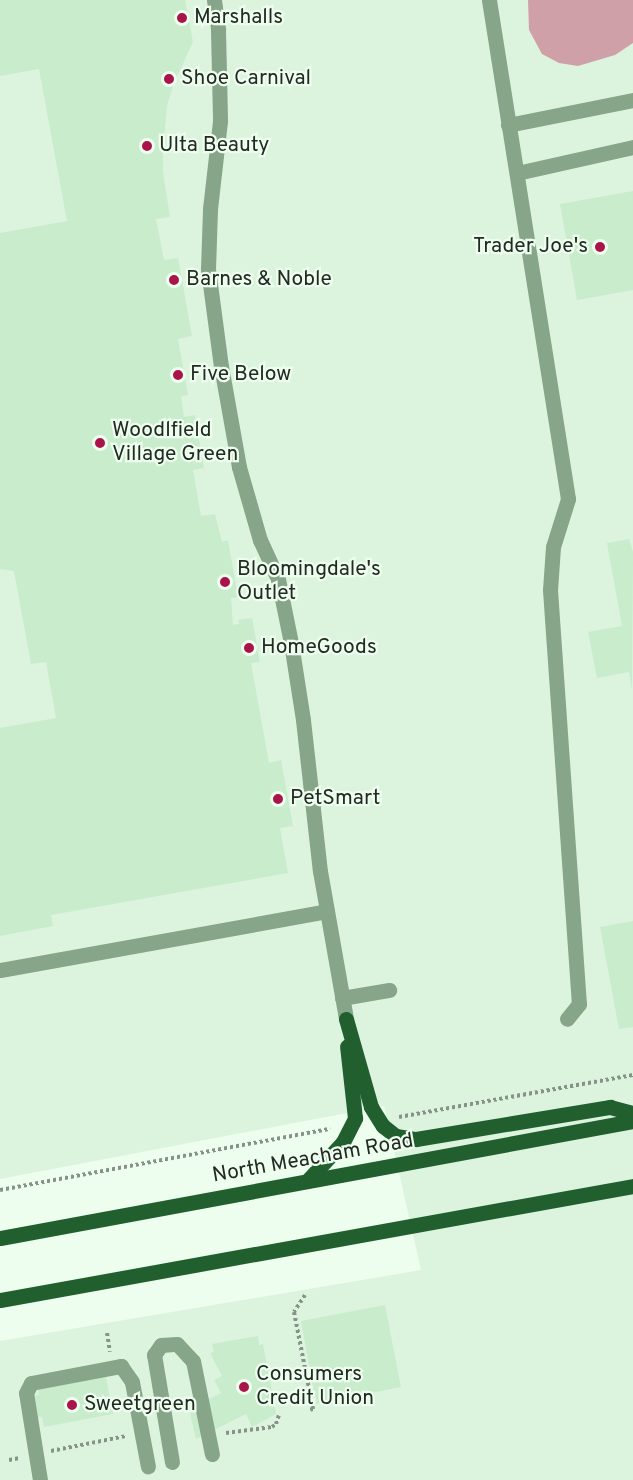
<!DOCTYPE html>
<html>
<head>
<meta charset="utf-8">
<style>
	body { margin:0 }
	#map { position:relative; width:633px; height:1480px; overflow:hidden; background:#edfeee; font-family:Overpass,sans-serif }
	div>[style] { position:absolute }
	[style*='--x'] { left:calc(var(--x)*1px); top:calc(var(--y)*1px); width:calc(var(--w)*1px); rotate:calc(var(--a)*1deg) }
	.built>* { inset:0; background:#dcf4de }
	.water>* { inset:0; background:#d0a0a8 }
	.building>* { inset:0; background:#c8eccc }
	.path>* { height:4px; margin-top:-2px; transform-origin:0; background:repeating-linear-gradient(90deg,#879388 0 3px,transparent 0 6px) }
	.minor>* { height:15px; margin:-7.5px; padding:0 7.5px; transform-origin:7.5px; border-radius:7.5px; background:#86a589 }
	.major>* { height:15px; margin:-7.5px; padding:0 7.5px; transform-origin:7.5px; border-radius:7.5px; background:#215f2f }
	.dots>* { width:16px; height:16px; translate:-50% -50%; box-sizing:border-box; border:3px solid #edfeee; border-radius:50% }
	span { translate:-50% -50%; white-space:nowrap; text-align:center; line-height:1.15; -webkit-text-stroke:4.5px #edfeee; paint-order:stroke }
	.poi-label { font-size:21px; color:#232923 }
	.left { translate:0 -50%; text-align:left }
	.right { translate:-100% -50%; text-align:right }
	.street-label { font-size:21px; color:#232923 }
</style>
</head>
<body>
<div id="map">
	<div class="built">
		<i style="clip-path:polygon(0 0,633px 0,633px 1480px,0 1480px,0 1341px,421px 1270px,384px 1106px,0 1179px)"></i>
	</div>
	<div class="water">
		<i style="clip-path:polygon(528px 0,633px 0,633px 43px,615px 55px,578px 66px,559px 63px,542px 54px,529px 30px)"></i>
	</div>
	<div class="building">
		<i style="clip-path:polygon(0 0,185px 0,193px 42px,174px 83px,167px 106px,163px 151px,163px 172px,170px 217px,156px 219px,164px 260px,178px 258px,192px 336px,178px 339px,188px 395px,181px 396px,184px 417px,195px 415px,204px 468px,193px 470px,201px 516px,215px 514px,222px 542px,228px 540px,238px 597px,231px 598px,233px 625px,239px 624px,238px 620px,252px 618px,260px 662px,251px 663px,269px 763px,281px 760px,293px 826px,280px 828px,288px 873px,51px 915px,53px 926px,0 936px,0 728px,56px 718px,46px 662px,31px 664px,14px 571px,0 569px,0 233px,67px 221px,39px 69px,0 76px)"></i>
		<i style="clip-path:polygon(633px 191px,633px 290px,577px 300px,560px 204px)"></i>
		<i style="clip-path:polygon(629px 539px,633px 552px,632px 690px,629px 672px,597px 678px,588px 632px,622px 626px,607px 543px)"></i>
		<i style="clip-path:polygon(633px 921px,633px 1027px,619px 1029px,600px 927px)"></i>
		<i style="clip-path:polygon(385px 1305px,401px 1387px,316px 1404px,301px 1321px)"></i>
		<i style="clip-path:polygon(258px 1336px,259px 1345px,263px 1344px,276px 1414px,252px 1427px,246px 1414px,196px 1439px,189px 1409px,221px 1393px,214px 1380px,222px 1376px,210px 1353px,214px 1352px,212px 1344px)"></i>
		<i style="clip-path:polygon(106px 1377px,113px 1414px,44px 1427px,42px 1417px,36px 1418px,32px 1396px,39px 1395px,38px 1389px)"></i>
	</div>
	<div class="path">
		<i style="--x:399;--y:1117;--w:238;--a:-10.2"></i>
		<i style="--x:0;--y:1190;--w:336;--a:-10.5"></i>
		<i style="--x:305;--y:1295;--w:20;--a:123"></i>
		<i style="--x:294;--y:1312;--w:99;--a:78.9"></i>
		<i style="--x:313;--y:1409;--w:3;--a:162"></i>
		<i style="--x:107;--y:1333;--w:19;--a:81"></i>
		<i style="--x:226;--y:1433;--w:46;--a:-7.4"></i>
		<i style="--x:272;--y:1427;--w:5;--a:-37"></i>
		<i style="--x:276;--y:1424;--w:9;--a:-72"></i>
		<i style="--x:51;--y:1451;--w:76;--a:-11.3"></i>
		<i style="--x:9;--y:1460;--w:11;--a:-10"></i>
	</div>
	<div class="minor">
		<i style="--x:214;--y:0;--w:30;--a:82"></i>
		<i style="--x:218;--y:30;--w:91;--a:88.7"></i>
		<i style="--x:220;--y:121;--w:89;--a:96.5"></i>
		<i style="--x:210;--y:209;--w:60;--a:91.9"></i>
		<i style="--x:208;--y:269;--w:98;--a:82.4"></i>
		<i style="--x:221;--y:366;--w:103;--a:79.9"></i>
		<i style="--x:239;--y:467;--w:76;--a:74"></i>
		<i style="--x:260;--y:540;--w:43;--a:65.2"></i>
		<i style="--x:278;--y:579;--w:65;--a:78.5"></i>
		<i style="--x:291;--y:643;--w:78;--a:81.1"></i>
		<i style="--x:303;--y:720;--w:152;--a:83.6"></i>
		<i style="--x:320;--y:871;--w:150;--a:80"></i>
		<i style="--x:489;--y:0;--w:505;--a:81"></i>
		<i style="--x:568;--y:499;--w:50;--a:107.4"></i>
		<i style="--x:553;--y:547;--w:43;--a:94"></i>
		<i style="--x:550;--y:590;--w:415;--a:86"></i>
		<i style="--x:579;--y:1004;--w:19;--a:129"></i>
		<i style="--x:508;--y:125;--w:127;--a:-11.3"></i>
		<i style="--x:517;--y:173;--w:119;--a:-12.6"></i>
		<i style="--x:0;--y:970;--w:332;--a:-10.2"></i>
		<i style="--x:342;--y:998;--w:48;--a:-9.7"></i>
		<i style="--x:172;--y:1462;--w:109;--a:-99.5"></i>
		<i style="--x:154;--y:1355;--w:12;--a:-55"></i>
		<i style="--x:161;--y:1345;--w:16;--a:-4"></i>
		<i style="--x:177;--y:1344;--w:23;--a:47"></i>
		<i style="--x:193;--y:1361;--w:95;--a:78.5"></i>
		<i style="--x:40;--y:1480;--w:88;--a:-99.1"></i>
		<i style="--x:26;--y:1393;--w:11;--a:-63"></i>
		<i style="--x:31;--y:1383;--w:92;--a:-10.7"></i>
		<i style="--x:121;--y:1366;--w:19;--a:55"></i>
		<i style="--x:132;--y:1382;--w:86;--a:79.3"></i>
	</div>
	<div class="major">
		<i style="--x:346;--y:1019;--w:91;--a:74.1"></i>
		<i style="--x:371;--y:1107;--w:22;--a:58"></i>
		<i style="--x:383;--y:1126;--w:16;--a:38"></i>
		<i style="--x:396;--y:1136;--w:20;--a:9"></i>
		<i style="--x:416;--y:1139;--w:197;--a:-9.4"></i>
		<i style="--x:610;--y:1107;--w:24;--a:15"></i>
		<i style="--x:307;--y:1181;--w:53;--a:-47.3"></i>
		<i style="--x:343;--y:1142;--w:27;--a:-63"></i>
		<i style="--x:355;--y:1118;--w:72;--a:-96.3"></i>
		<i style="--x:0;--y:1238;--w:644;--a:-10.47"></i>
		<i style="--x:0;--y:1300;--w:643;--a:-10.21"></i>
	</div>
	<div class="dots">
		<i style="left:182px;top:18px;background:#a9154a"></i>
		<i style="left:169px;top:79px;background:#a9154a"></i>
		<i style="left:147px;top:146px;background:#a9154a"></i>
		<i style="left:600px;top:247px;background:#a9154a"></i>
		<i style="left:174px;top:280px;background:#a9154a"></i>
		<i style="left:178px;top:375px;background:#a9154a"></i>
		<i style="left:100px;top:443px;background:#a9154a"></i>
		<i style="left:225px;top:582px;background:#a9154a"></i>
		<i style="left:249px;top:648px;background:#a9154a"></i>
		<i style="left:278px;top:799px;background:#a9154a"></i>
		<i style="left:244px;top:1387px;background:#a9154a"></i>
		<i style="left:72px;top:1405px;background:#a9154a"></i>
	</div>
	<div class="poi-label">
		<span class="left" style="left:194px;top:18px">Marshalls</span>
		<span class="left" style="left:181px;top:79px">Shoe Carnival</span>
		<span class="left" style="left:159px;top:146px">Ulta Beauty</span>
		<span class="right" style="left:588px;top:247px">Trader Joe's</span>
		<span class="left" style="left:186px;top:280px">Barnes &amp; Noble</span>
		<span class="left" style="left:190px;top:375px">Five Below</span>
		<span class="left" style="left:112px;top:443px">Woodlfield<br>Village Green</span>
		<span class="left" style="left:237px;top:582px">Bloomingdale's<br>Outlet</span>
		<span class="left" style="left:261px;top:648px">HomeGoods</span>
		<span class="left" style="left:290px;top:799px">PetSmart</span>
		<span class="left" style="left:256px;top:1387px">Consumers<br>Credit Union</span>
		<span class="left" style="left:84px;top:1405px">Sweetgreen</span>
	</div>
	<div class="street-label">
		<span style="left:313px;top:1159px;rotate:-10deg">North Meacham Road</span>
	</div>
</div>
</body>
</html>
